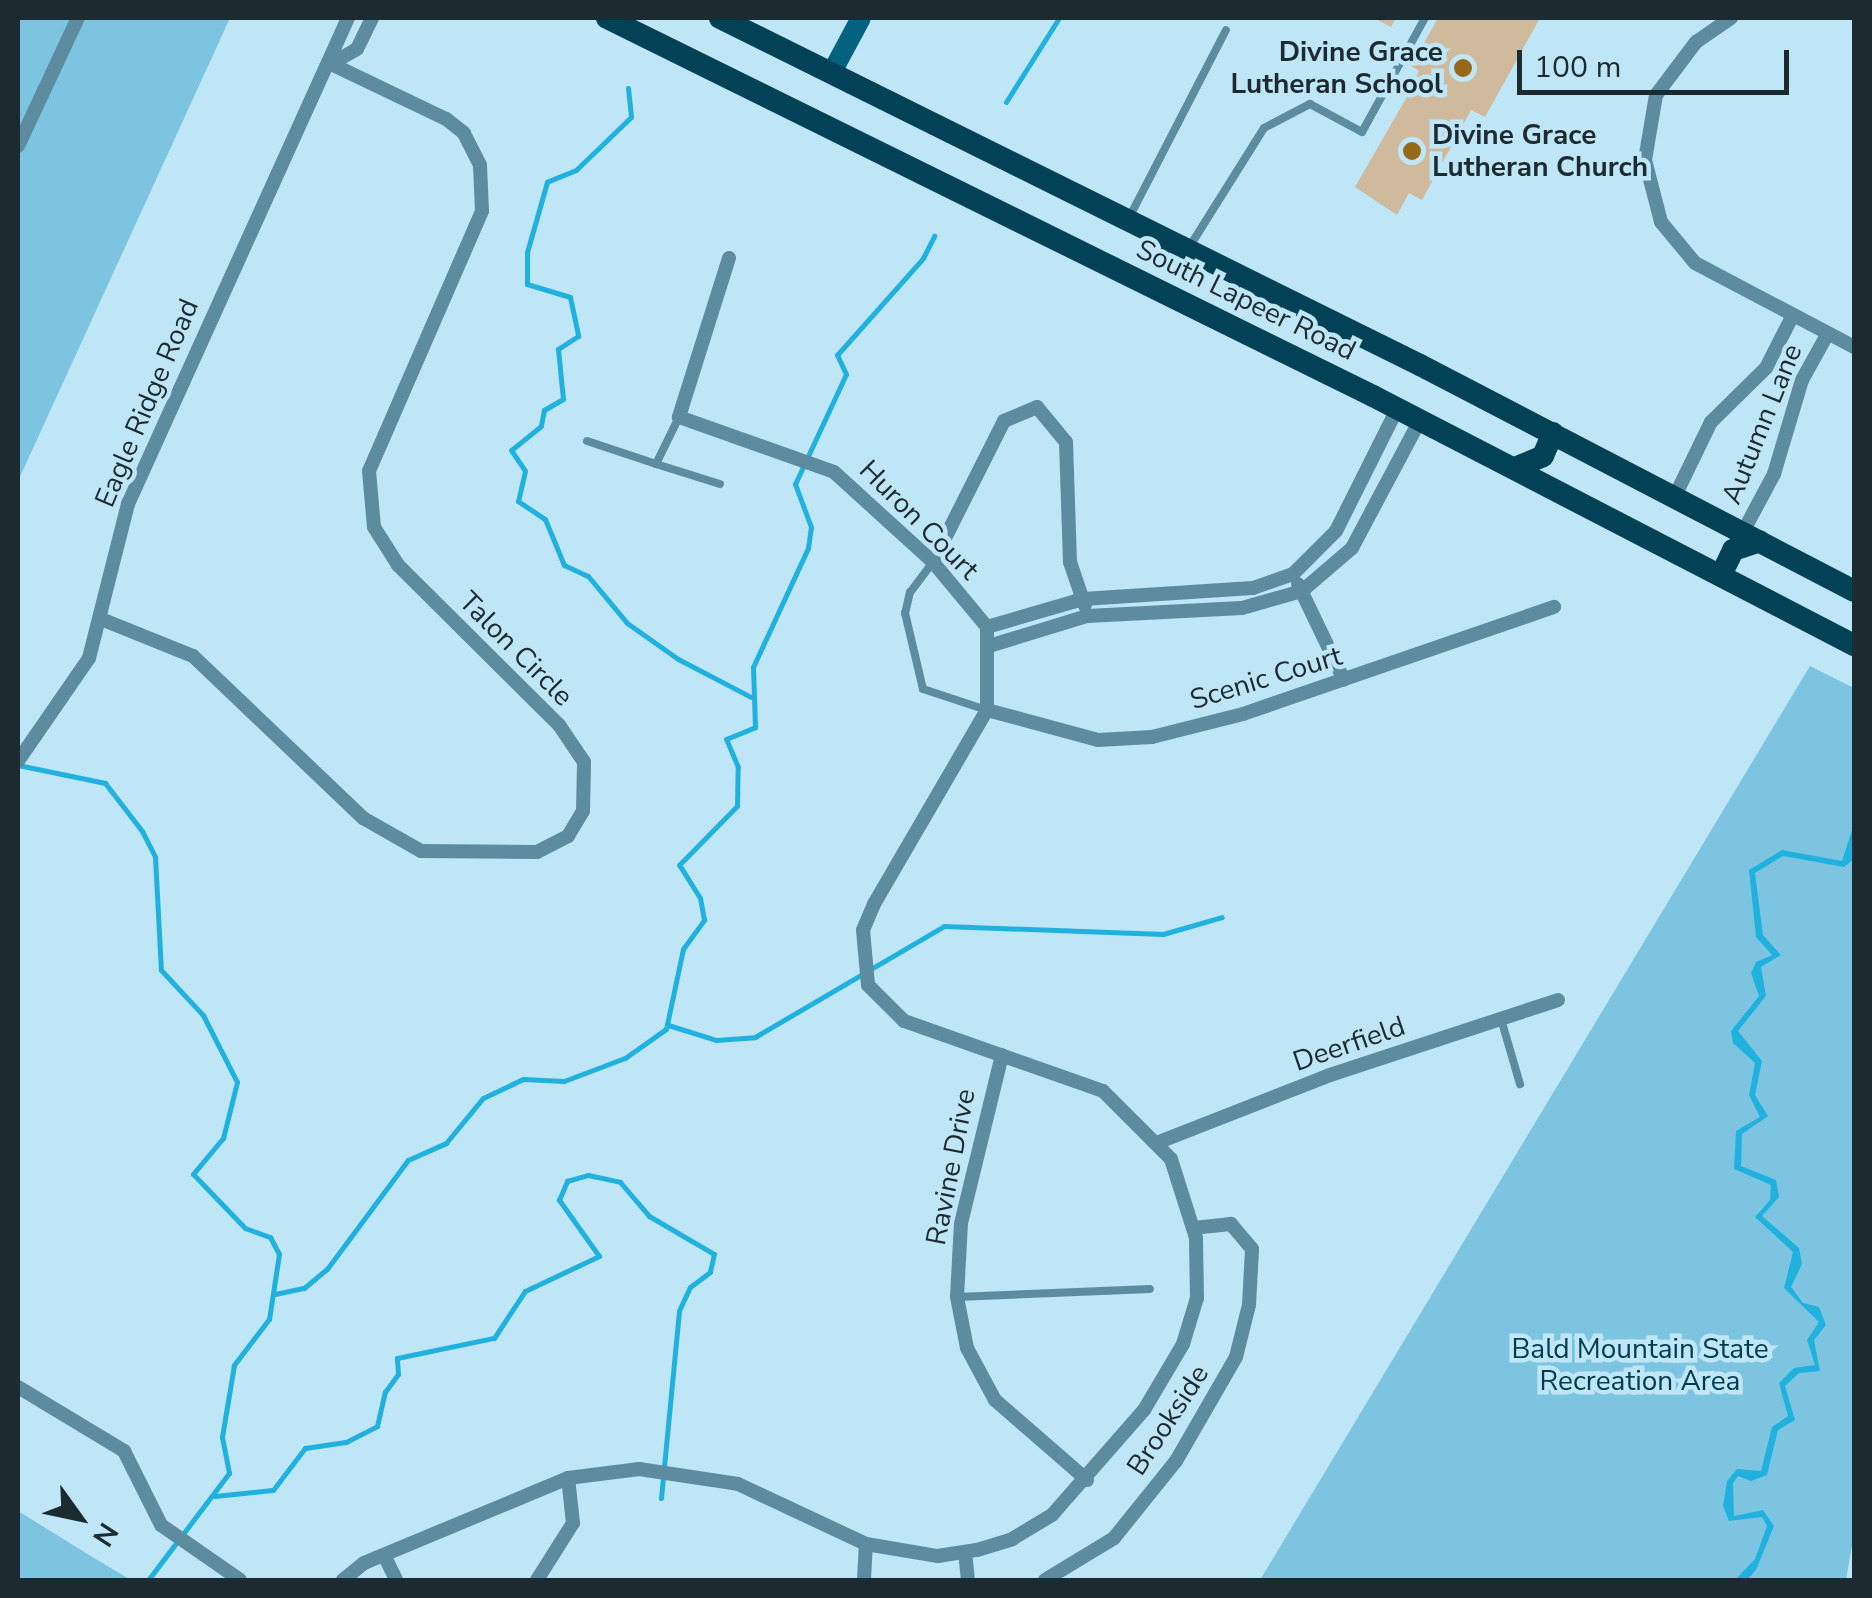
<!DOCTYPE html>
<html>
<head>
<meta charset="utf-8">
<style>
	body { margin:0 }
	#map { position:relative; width:1872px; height:1598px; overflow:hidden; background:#bfe6f7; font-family:"Nunito Sans",sans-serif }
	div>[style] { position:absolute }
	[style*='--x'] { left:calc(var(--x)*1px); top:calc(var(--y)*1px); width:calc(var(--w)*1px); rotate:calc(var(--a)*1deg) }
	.green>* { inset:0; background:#7dc4e1 }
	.water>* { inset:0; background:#21b1df }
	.stream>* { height:5px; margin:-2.5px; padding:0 2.5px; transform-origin:2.5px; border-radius:2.5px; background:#21b1df }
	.building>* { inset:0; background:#d0ba9d }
	.lane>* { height:8px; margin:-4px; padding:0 4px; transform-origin:4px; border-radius:4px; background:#5d8b9f }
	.street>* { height:14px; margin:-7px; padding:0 7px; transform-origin:7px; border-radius:7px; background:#5d8b9f }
	.secondary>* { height:20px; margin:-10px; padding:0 10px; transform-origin:10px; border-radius:10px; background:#02627f }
	.primary>* { height:22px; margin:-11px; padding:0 11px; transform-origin:11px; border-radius:11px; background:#034256 }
	.dots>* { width:28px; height:28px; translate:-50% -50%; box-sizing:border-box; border:5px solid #bfe6f7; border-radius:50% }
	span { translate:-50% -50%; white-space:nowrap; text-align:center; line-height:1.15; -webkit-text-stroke:9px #bfe6f7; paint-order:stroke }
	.poi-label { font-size:28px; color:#1c2b32; font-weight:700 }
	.right { translate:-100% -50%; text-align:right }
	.left { translate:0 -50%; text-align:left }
	.street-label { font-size:28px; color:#1c2b32 }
	.park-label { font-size:28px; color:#003c4f }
	.frame { position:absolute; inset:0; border:20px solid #1c2b32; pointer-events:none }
	.north { position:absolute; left:30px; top:1468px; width:100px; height:100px; -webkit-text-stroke:8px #bfe6f7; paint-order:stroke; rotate:123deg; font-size:28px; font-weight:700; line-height:40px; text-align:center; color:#1c2b32 }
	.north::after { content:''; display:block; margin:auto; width:35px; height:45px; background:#1c2b32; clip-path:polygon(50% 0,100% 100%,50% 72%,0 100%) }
	.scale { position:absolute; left:1517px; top:50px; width:272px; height:45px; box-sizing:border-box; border:5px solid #1c2b32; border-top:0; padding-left:12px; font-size:30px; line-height:35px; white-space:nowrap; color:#1c2b32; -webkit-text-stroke:8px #bfe6f7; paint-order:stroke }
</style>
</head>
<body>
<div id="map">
	<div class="green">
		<i style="clip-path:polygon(18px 18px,230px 18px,18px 481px)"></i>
		<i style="clip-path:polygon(1810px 666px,1854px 688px,1854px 1534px,1846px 1580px,1260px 1580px)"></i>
		<i style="clip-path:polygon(18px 1511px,94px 1558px,131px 1580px,18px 1580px)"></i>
	</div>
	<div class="water">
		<i style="clip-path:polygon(1854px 824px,1854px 859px,1844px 867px,1783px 856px,1755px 873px,1763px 935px,1781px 955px,1761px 967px,1766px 996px,1738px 1031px,1762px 1061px,1755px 1095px,1768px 1116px,1742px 1134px,1741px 1166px,1776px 1180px,1779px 1197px,1762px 1216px,1799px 1248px,1802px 1264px,1791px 1287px,1803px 1303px,1819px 1307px,1826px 1325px,1814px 1340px,1820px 1371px,1799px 1373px,1785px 1386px,1795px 1420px,1778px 1430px,1767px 1475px,1751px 1481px,1738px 1476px,1733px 1483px,1734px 1516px,1763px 1510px,1774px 1526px,1756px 1570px,1747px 1580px,1735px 1580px,1755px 1559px,1767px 1526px,1762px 1517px,1729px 1521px,1723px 1506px,1727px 1481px,1737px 1469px,1761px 1471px,1772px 1427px,1788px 1416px,1779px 1383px,1794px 1368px,1815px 1365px,1807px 1340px,1819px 1322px,1784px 1288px,1793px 1252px,1755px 1217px,1770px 1200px,1771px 1185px,1734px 1169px,1736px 1131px,1760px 1117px,1749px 1095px,1755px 1063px,1733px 1043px,1731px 1031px,1759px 996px,1751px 973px,1756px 962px,1772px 955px,1756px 937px,1749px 870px,1782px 850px,1842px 861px)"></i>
	</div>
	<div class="stream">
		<i style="--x:628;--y:88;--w:29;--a:84"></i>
		<i style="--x:631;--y:117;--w:76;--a:136.1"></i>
		<i style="--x:576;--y:170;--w:31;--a:158"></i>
		<i style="--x:547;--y:182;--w:73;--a:105.9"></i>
		<i style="--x:527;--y:252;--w:32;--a:90"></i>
		<i style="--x:527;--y:284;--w:45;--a:16.8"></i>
		<i style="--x:570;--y:297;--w:40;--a:78"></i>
		<i style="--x:578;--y:336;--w:24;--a:147"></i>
		<i style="--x:558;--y:349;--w:50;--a:84.3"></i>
		<i style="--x:563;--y:399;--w:22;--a:150"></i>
		<i style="--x:544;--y:410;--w:16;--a:101"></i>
		<i style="--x:541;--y:426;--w:38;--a:141"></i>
		<i style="--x:511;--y:450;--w:25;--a:56"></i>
		<i style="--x:525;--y:471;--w:31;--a:103"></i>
		<i style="--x:518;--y:501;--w:32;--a:34"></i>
		<i style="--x:545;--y:519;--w:50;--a:67.6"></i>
		<i style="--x:564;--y:565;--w:26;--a:25"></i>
		<i style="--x:588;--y:576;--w:61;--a:50.3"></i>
		<i style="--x:627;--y:623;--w:62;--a:35.2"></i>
		<i style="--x:678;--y:659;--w:82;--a:27.5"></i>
		<i style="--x:1006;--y:102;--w:99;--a:-57.8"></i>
		<i style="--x:18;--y:765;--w:89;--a:11.7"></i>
		<i style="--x:105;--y:783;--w:61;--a:52.4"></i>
		<i style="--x:142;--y:831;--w:29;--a:63"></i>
		<i style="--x:155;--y:857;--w:113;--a:87"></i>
		<i style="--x:161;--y:970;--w:62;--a:47"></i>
		<i style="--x:203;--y:1015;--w:75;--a:63.1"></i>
		<i style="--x:237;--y:1082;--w:58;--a:104"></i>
		<i style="--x:223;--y:1138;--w:47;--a:129.8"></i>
		<i style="--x:193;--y:1174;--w:75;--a:46.1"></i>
		<i style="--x:245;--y:1228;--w:27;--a:20"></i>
		<i style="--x:270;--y:1237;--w:19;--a:62"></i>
		<i style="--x:279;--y:1254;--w:66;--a:98.7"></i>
		<i style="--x:269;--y:1319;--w:58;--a:127.3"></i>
		<i style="--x:234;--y:1365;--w:73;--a:99.5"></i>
		<i style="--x:222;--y:1437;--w:37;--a:79"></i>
		<i style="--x:229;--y:1473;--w:134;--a:127.1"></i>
		<i style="--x:668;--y:1025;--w:50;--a:17.4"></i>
		<i style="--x:716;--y:1040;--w:39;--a:-4"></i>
		<i style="--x:755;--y:1037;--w:219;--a:-30.4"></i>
		<i style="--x:944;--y:926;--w:219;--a:2.1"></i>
		<i style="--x:1163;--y:934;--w:61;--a:-16.1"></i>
		<i style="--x:275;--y:1294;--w:30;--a:-12"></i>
		<i style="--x:304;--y:1288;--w:30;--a:-40"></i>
		<i style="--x:327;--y:1269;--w:136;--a:-53.4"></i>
		<i style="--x:408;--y:1160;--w:42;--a:-24.1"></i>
		<i style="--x:446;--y:1143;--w:58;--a:-50.6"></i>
		<i style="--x:483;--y:1098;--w:44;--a:-25.4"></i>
		<i style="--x:523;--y:1079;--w:41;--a:2.8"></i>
		<i style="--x:564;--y:1081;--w:65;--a:-20.7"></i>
		<i style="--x:625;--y:1058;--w:50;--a:-35.3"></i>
		<i style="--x:666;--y:1029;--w:82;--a:-78"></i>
		<i style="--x:683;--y:949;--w:36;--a:-54"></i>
		<i style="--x:704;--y:920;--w:22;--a:-100"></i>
		<i style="--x:700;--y:898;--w:39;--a:-122"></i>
		<i style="--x:679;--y:865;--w:83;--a:-45.5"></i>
		<i style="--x:737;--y:806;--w:39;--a:-89"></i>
		<i style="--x:738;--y:767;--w:30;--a:-113"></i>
		<i style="--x:726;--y:739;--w:31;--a:-22"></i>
		<i style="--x:755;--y:727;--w:60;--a:-91.9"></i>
		<i style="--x:753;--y:667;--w:131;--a:-65.2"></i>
		<i style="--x:808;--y:548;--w:21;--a:-82"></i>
		<i style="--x:811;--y:527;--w:46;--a:-110.4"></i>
		<i style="--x:795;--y:484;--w:121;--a:-65.1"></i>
		<i style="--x:846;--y:374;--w:21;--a:-115"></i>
		<i style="--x:837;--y:355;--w:130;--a:-48.4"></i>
		<i style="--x:923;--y:258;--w:25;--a:-63"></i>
		<i style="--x:215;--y:1496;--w:58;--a:-5.9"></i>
		<i style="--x:273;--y:1490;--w:53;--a:-52.7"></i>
		<i style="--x:305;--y:1448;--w:41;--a:-8.3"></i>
		<i style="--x:346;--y:1442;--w:35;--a:-27"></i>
		<i style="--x:377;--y:1426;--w:35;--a:-77"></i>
		<i style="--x:385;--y:1392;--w:22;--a:-54"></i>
		<i style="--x:398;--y:1374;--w:16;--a:-94"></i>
		<i style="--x:397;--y:1358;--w:99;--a:-11.7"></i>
		<i style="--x:494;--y:1338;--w:56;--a:-56.6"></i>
		<i style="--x:525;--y:1291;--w:82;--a:-25.3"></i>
		<i style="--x:599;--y:1256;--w:69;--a:-125.5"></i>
		<i style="--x:559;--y:1200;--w:21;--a:-67"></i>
		<i style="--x:567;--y:1181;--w:22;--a:-16"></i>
		<i style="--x:588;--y:1175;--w:33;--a:12"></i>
		<i style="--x:620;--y:1182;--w:45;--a:49.5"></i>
		<i style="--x:649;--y:1216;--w:75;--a:30.3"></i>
		<i style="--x:714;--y:1254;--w:18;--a:103"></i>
		<i style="--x:710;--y:1272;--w:25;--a:143"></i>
		<i style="--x:690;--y:1287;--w:26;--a:115"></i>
		<i style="--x:679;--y:1311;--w:188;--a:95.5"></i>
	</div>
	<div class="building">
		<i style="clip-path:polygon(1374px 18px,1396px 18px,1391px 27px)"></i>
		<i style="clip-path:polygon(1438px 18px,1540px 18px,1485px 117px,1471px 110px,1422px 200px,1409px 193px,1397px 215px,1355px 187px,1412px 88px,1419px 71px,1411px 66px)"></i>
	</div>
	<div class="lane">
		<i style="--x:1130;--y:216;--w:209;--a:-62.7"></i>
		<i style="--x:1190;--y:246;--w:139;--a:-57.9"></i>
		<i style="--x:1264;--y:128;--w:52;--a:-27.6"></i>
		<i style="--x:1310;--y:104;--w:59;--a:28.3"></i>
		<i style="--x:1362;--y:132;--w:130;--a:-61.1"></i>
		<i style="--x:679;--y:417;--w:52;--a:116.1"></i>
		<i style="--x:656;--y:464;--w:67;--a:17.4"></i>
		<i style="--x:587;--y:441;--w:73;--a:18.4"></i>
		<i style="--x:933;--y:562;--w:38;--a:127"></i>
		<i style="--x:910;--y:592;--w:22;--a:103"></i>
		<i style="--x:905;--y:613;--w:78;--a:76.7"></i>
		<i style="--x:923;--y:689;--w:67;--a:18.2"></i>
		<i style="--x:1501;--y:1019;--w:68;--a:73.7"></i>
		<i style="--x:957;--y:1297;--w:193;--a:-2.4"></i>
	</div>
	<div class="street">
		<i style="--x:1731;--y:18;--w:42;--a:145.6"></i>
		<i style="--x:1696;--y:42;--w:66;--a:127"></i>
		<i style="--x:1656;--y:95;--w:66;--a:99.6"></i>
		<i style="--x:1645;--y:160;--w:64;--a:75.5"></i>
		<i style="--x:1661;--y:222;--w:53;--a:50.3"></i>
		<i style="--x:1695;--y:263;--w:180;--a:27.8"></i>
		<i style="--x:331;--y:64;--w:30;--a:-30"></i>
		<i style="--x:357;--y:49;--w:34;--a:-64"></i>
		<i style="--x:18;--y:146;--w:141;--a:-64.9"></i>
		<i style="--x:729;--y:258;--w:167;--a:107.5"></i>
		<i style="--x:679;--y:417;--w:164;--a:19.5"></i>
		<i style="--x:834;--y:472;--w:134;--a:42.3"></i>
		<i style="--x:933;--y:562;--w:85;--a:50.3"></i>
		<i style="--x:1675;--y:496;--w:82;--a:-64.1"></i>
		<i style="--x:1711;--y:422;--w:77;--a:-44.5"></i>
		<i style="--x:1766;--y:368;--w:59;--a:-63"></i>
		<i style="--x:1743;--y:532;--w:66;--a:-61.9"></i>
		<i style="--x:1774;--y:474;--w:98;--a:-73.4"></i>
		<i style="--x:1802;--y:380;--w:51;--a:-60.9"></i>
		<i style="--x:933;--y:562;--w:158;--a:-63.3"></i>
		<i style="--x:1004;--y:421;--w:36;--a:-23"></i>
		<i style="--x:1037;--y:407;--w:45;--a:50.4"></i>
		<i style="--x:1066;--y:442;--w:120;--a:88.1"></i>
		<i style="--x:1070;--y:562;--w:46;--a:71.2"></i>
		<i style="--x:1298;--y:584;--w:106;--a:64.4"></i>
		<i style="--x:101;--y:619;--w:99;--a:21.9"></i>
		<i style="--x:193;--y:656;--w:235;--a:43.6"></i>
		<i style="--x:363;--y:818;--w:67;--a:29.6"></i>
		<i style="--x:421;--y:851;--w:116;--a:0.5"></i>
		<i style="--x:537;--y:852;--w:35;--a:-27"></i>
		<i style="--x:568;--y:836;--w:29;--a:-59"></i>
		<i style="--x:583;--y:811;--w:49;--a:-88.8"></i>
		<i style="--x:584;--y:762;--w:45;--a:-124"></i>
		<i style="--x:559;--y:725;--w:227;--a:-135.2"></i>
		<i style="--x:398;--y:565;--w:45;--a:-122.3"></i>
		<i style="--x:374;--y:527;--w:56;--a:-95.1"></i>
		<i style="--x:369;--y:471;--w:283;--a:-66.5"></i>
		<i style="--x:482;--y:211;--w:46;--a:-92.5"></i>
		<i style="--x:480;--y:165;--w:36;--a:-117"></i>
		<i style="--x:464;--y:133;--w:23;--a:-142"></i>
		<i style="--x:446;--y:119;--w:127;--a:-154.4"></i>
		<i style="--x:987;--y:627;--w:100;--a:-16.3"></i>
		<i style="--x:1083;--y:599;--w:170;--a:-3.7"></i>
		<i style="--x:1253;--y:588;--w:42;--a:-19.3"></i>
		<i style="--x:1293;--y:574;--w:61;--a:-45"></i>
		<i style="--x:1336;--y:531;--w:136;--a:-63.4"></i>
		<i style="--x:989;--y:646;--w:102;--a:-17"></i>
		<i style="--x:1087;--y:616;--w:155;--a:-3"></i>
		<i style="--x:1242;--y:608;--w:62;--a:-15.8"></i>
		<i style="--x:1302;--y:591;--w:66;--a:-40.7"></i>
		<i style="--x:1352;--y:548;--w:145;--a:-62"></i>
		<i style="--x:987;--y:710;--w:115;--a:15.1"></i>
		<i style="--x:1098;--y:740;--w:54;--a:-3.2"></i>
		<i style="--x:1152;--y:737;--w:94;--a:-14.2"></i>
		<i style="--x:1243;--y:714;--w:329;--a:-19"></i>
		<i style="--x:18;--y:761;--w:125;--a:-55.4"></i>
		<i style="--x:89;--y:658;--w:159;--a:-75.8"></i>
		<i style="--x:128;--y:504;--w:533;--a:-65.64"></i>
		<i style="--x:1002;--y:1055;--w:173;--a:103.7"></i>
		<i style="--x:961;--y:1223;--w:74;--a:93.1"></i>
		<i style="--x:957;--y:1297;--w:52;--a:78.9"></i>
		<i style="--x:967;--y:1348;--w:59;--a:61.7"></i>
		<i style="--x:995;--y:1400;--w:122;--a:41"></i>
		<i style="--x:1159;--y:1142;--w:184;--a:-21.4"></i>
		<i style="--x:1330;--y:1075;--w:240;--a:-18.2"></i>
		<i style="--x:18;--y:1387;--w:124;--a:31.1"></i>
		<i style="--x:124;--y:1451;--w:83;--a:63.4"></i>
		<i style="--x:161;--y:1525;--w:96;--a:34.8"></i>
		<i style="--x:965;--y:1552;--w:28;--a:84"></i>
		<i style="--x:384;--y:1555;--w:28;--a:64"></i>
		<i style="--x:343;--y:1580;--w:27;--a:-39"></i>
		<i style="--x:364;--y:1563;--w:221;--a:-22.6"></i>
		<i style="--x:568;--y:1478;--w:72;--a:-7.2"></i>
		<i style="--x:639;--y:1469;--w:100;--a:8.6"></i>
		<i style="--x:738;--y:1484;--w:141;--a:25.1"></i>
		<i style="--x:866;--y:1544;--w:73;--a:9.5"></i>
		<i style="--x:938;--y:1556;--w:39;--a:-9"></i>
		<i style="--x:977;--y:1550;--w:37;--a:-17"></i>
		<i style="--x:1012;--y:1539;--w:47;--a:-31"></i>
		<i style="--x:1052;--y:1515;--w:140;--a:-48.8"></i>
		<i style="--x:1144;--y:1410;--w:77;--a:-59.4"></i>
		<i style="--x:1183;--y:1344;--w:48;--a:-73.1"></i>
		<i style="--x:1197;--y:1298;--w:60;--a:-91"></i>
		<i style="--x:1196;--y:1238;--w:83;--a:-107.6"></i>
		<i style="--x:1171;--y:1159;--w:96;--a:-135"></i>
		<i style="--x:1103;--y:1091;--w:211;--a:-160.6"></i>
		<i style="--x:904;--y:1021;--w:51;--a:-135"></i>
		<i style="--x:868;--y:985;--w:55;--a:-95.2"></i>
		<i style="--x:863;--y:930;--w:28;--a:-67"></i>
		<i style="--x:874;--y:904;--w:225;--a:-59.8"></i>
		<i style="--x:987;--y:710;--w:83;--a:-90"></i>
		<i style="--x:537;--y:1580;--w:67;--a:-57.7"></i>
		<i style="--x:573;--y:1523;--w:45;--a:-96.3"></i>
		<i style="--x:864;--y:1580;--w:36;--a:-87"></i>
		<i style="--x:1045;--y:1580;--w:81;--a:-31.3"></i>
		<i style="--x:1114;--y:1538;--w:99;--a:-51.2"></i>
		<i style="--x:1176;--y:1461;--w:120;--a:-60"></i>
		<i style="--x:1236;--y:1357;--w:54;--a:-76"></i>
		<i style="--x:1249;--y:1305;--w:56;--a:-86.9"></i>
		<i style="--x:1252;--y:1249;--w:33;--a:-130"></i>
		<i style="--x:1231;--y:1224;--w:37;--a:174"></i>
	</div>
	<div class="secondary">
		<i style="--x:832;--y:72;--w:61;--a:-61.8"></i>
	</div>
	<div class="primary">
		<i style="--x:607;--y:18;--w:854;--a:26.27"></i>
		<i style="--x:1373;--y:396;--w:542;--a:27.37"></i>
		<i style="--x:720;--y:18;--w:781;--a:26.37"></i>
		<i style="--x:1420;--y:365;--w:489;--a:27.5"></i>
		<i style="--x:1515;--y:468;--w:30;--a:-23"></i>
		<i style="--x:1543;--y:456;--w:25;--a:-67"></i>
		<i style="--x:1721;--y:575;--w:28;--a:-64"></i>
		<i style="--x:1733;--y:550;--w:28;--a:-18"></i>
	</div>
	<div class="dots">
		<i style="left:1463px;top:68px;background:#98681a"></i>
		<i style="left:1412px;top:151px;background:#98681a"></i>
	</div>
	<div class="poi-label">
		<span class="right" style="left:1443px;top:68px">Divine Grace<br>Lutheran School</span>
		<span class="left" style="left:1432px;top:151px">Divine Grace<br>Lutheran Church</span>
	</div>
	<div class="street-label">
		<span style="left:1246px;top:300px;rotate:26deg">South Lapeer Road</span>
		<span style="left:147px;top:403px;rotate:-67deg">Eagle Ridge Road</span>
		<span style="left:1762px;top:424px;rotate:-68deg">Autumn Lane</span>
		<span style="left:919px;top:520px;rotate:45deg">Huron Court</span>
		<span style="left:516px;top:649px;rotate:45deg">Talon Circle</span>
		<span style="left:1266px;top:678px;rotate:-17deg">Scenic Court</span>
		<span style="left:1349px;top:1044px;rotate:-19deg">Deerfield</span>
		<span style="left:951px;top:1167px;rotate:-79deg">Ravine Drive</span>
		<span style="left:1168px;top:1420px;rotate:-57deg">Brookside</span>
	</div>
	<div class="park-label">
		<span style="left:1640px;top:1365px">Bald Mountain State<br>Recreation Area</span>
	</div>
	<div class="frame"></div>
	<div class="north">N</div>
	<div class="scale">100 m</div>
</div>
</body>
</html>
